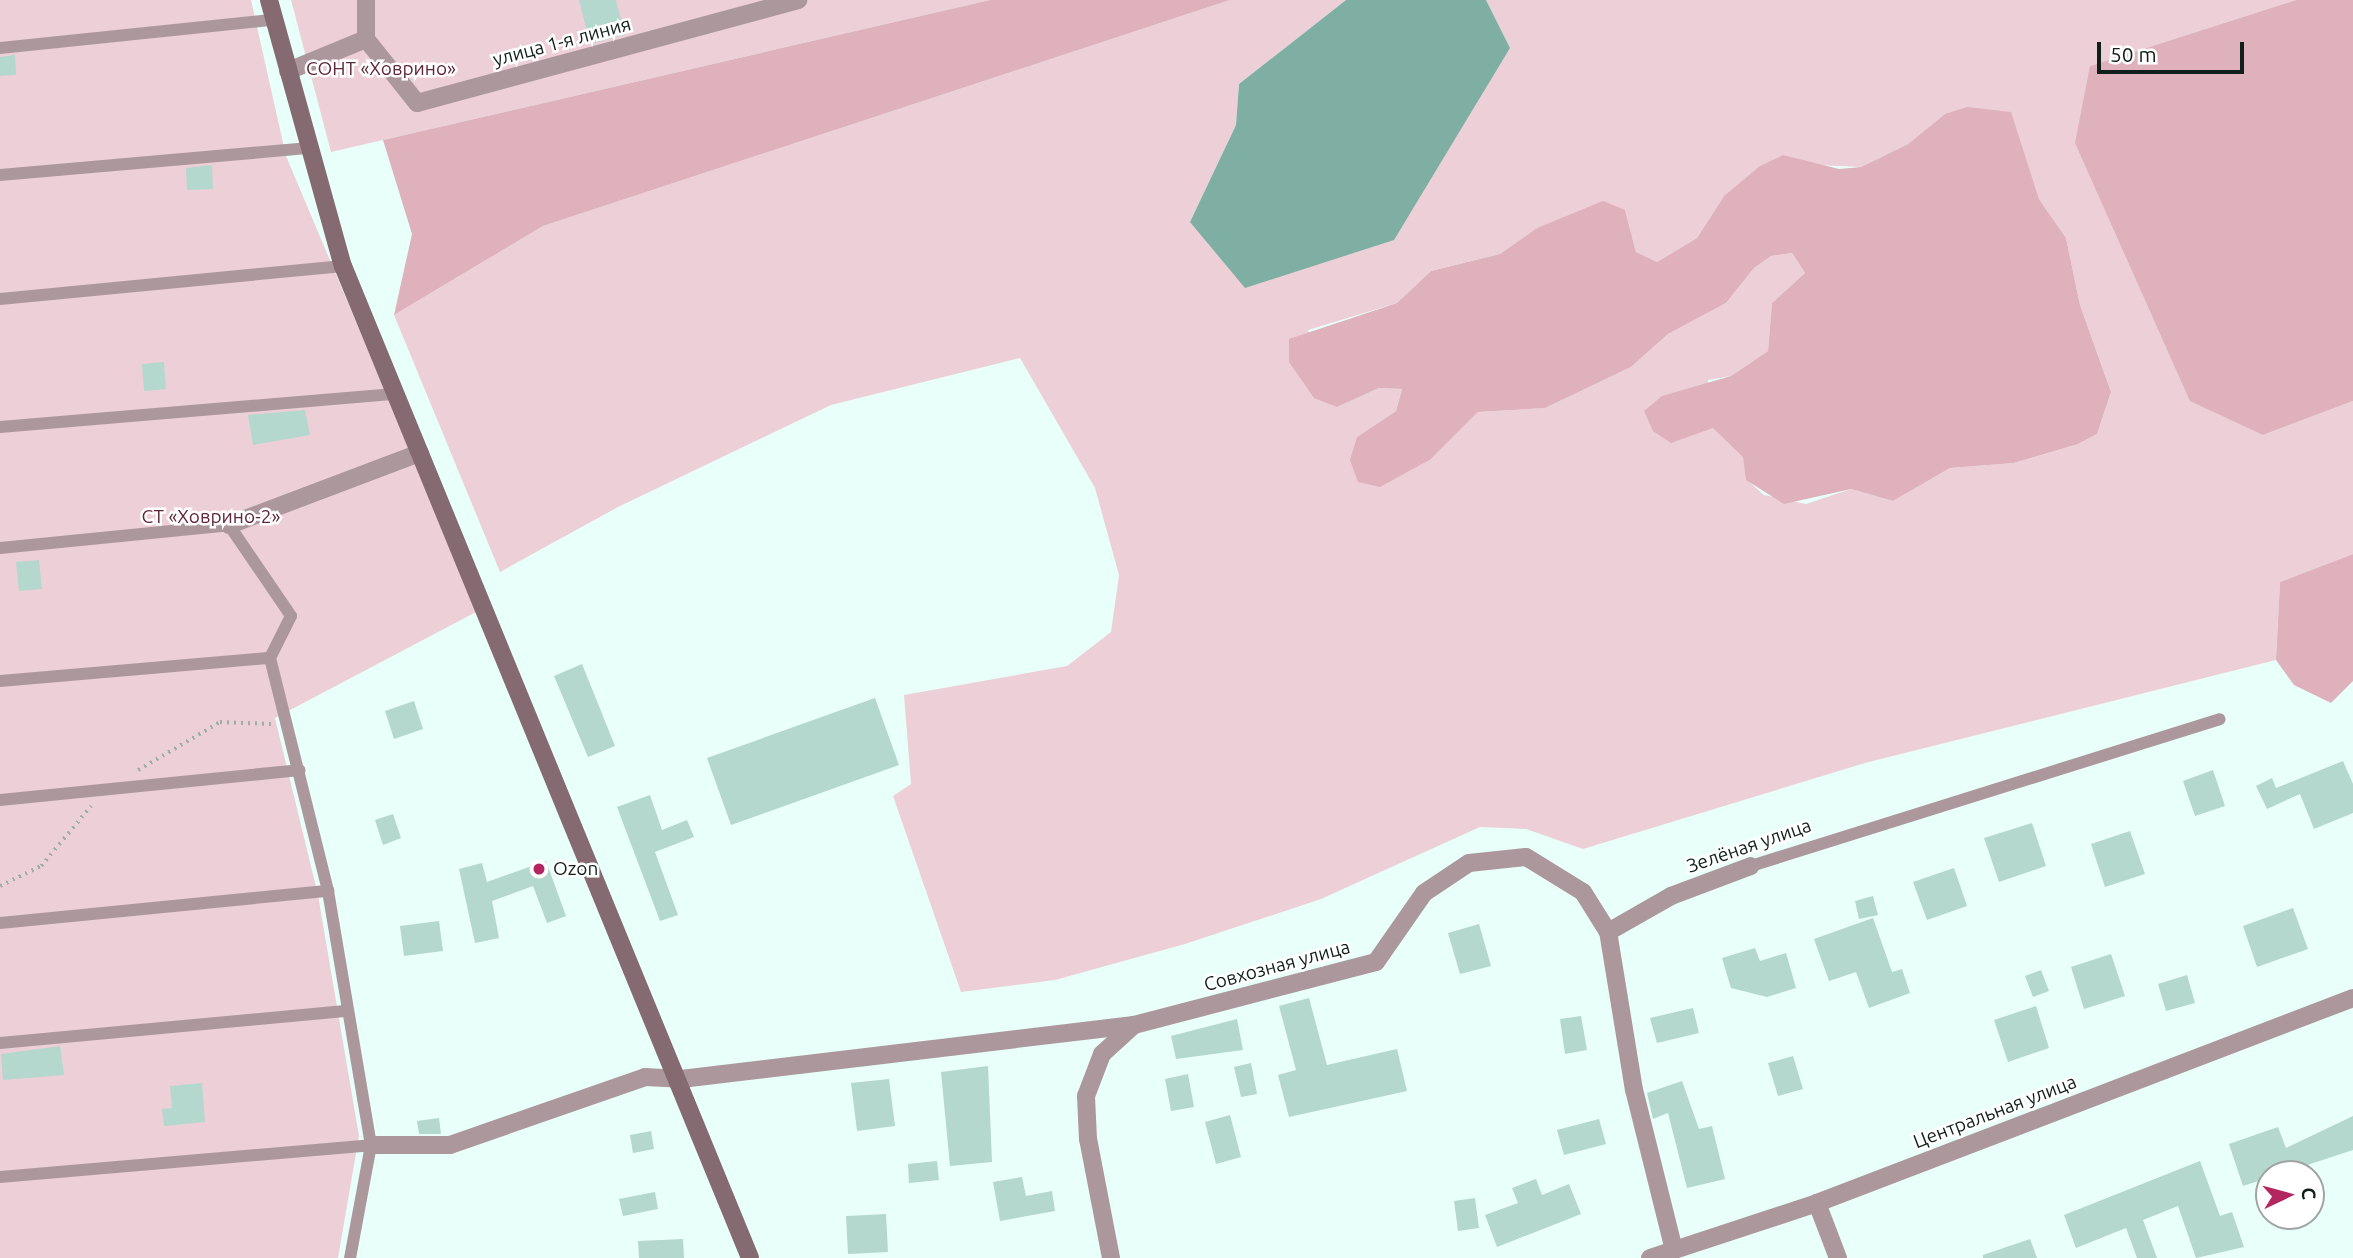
<!DOCTYPE html>
<html>
<head>
<meta charset="utf-8">
<style>
	body { margin:0 }
	#map { position:relative; width:2353px; height:1258px; overflow:hidden; background:#e9fff9; font-family:Ubuntu,sans-serif }
	div>[style] { position:absolute }
	[style*='--x'] { left:calc(var(--x)*1px); top:calc(var(--y)*1px); width:calc(var(--w)*1px); rotate:calc(var(--a)*1deg) }
	.green>* { inset:0; background:#edd0d7 }
	.forest>* { inset:0; background:#deb1bc }
	.water>* { inset:0; background:#7fafa3 }
	.building>* { inset:0; background:#b4d7ce }
	.path>* { height:3.5px; margin-top:-1.75px; transform-origin:0; background:repeating-linear-gradient(90deg,#9baea8 0 2px,transparent 0 7px) }
	.lane>* { height:12px; margin:-6px; padding:0 6px; transform-origin:6px; border-radius:6px; background:#ac989c }
	.street>* { height:18px; margin:-9px; padding:0 9px; transform-origin:9px; border-radius:9px; background:#ac989c }
	.secondary>* { height:18px; margin:-9px; padding:0 9px; transform-origin:9px; border-radius:9px; background:#856a71 }
	.dots>* { width:19px; height:19px; translate:-50% -50%; box-sizing:border-box; border:4px solid #fff; border-radius:50% }
	span { translate:-50% -50%; white-space:nowrap; text-align:center; line-height:1.15; -webkit-text-stroke:5px #fff; paint-order:stroke }
	.street-label { font-size:19px; color:#111f1b }
	.park-label { font-size:19px; color:#5f2739 }
	.poi-label { font-size:19px; color:#111f1b }
	.left { translate:0 -50%; text-align:left }
	.north { position:absolute; left:2255px; top:1160px; width:70px; height:70px; box-sizing:border-box; background:#fff; border:2px solid #a0a5a4; border-radius:50%; rotate:85deg; font-size:19px; font-weight:700; line-height:28px; text-align:center; color:#111f1b }
	.north::after { content:''; display:block; margin:auto; width:24px; height:32px; background:#b3265f; clip-path:polygon(50% 0,100% 100%,50% 72%,0 100%) }
	.scale { position:absolute; left:2097px; top:42px; width:147px; height:32px; box-sizing:border-box; border:4px solid #111f1b; border-top:0; padding-left:9px; font-size:21px; line-height:24px; white-space:nowrap; color:#111f1b; -webkit-text-stroke:5px #fff; paint-order:stroke }
</style>
</head>
<body>
<div id="map">
	<div class="green">
		<i style="clip-path:polygon(0 0,251px 0,286px 156px,478px 611px,275px 718px,318px 895px,359px 1136px,338px 1258px,0 1258px)"></i>
		<i style="clip-path:polygon(291px 0,990px 0,331px 152px)"></i>
		<i style="clip-path:polygon(evenodd,1230px 0,1346px 0,1239px 84px,1236px 125px,1190px 222px,1510px 48px,1486px 0,2296px 0,2090px 66px,2263px 435px,2353px 401px,2353px 554px,2280px 582px,2276px 660px,1865px 763px,1583px 849px,1526px 829px,1480px 827px,1321px 899px,1185px 944px,1055px 980px,961px 992px,893px 796px,911px 784px,904px 695px,1067px 666px,1111px 632px,1119px 575px,1095px 488px,1020px 358px,831px 405px,618px 507px,500px 572px,394px 315px,543px 226px,1230px 0,2010px 112px,2039px 199px,2066px 238px,2080px 305px,2111px 392px,2097px 434px,2078px 444px,2014px 463px,1950px 468px,1893px 501px,1851px 489px,1806px 504px,1764px 495px,1747px 480px,1744px 457px,1731px 439px,1712px 427px,1708px 380px,1731px 376px,1768px 351px,1772px 303px,1805px 273px,1792px 253px,1771px 256px,1754px 268px,1726px 303px,1668px 334px,1631px 367px,1545px 408px,1478px 412px,1431px 459px,1357px 437px,1396px 411px,1402px 389px,1379px 388px,1337px 407px,1308px 330px,1397px 303px,1431px 271px,1500px 254px,1537px 228px,1625px 210px,1636px 252px,1657px 262px,1697px 238px,1724px 196px,1816px 165px,1861px 167px,1908px 144px,1945px 114px,2010px 112px)"></i>
	</div>
	<div class="forest">
		<i style="clip-path:polygon(990px 0,1230px 0,543px 226px,394px 315px,412px 234px,383px 140px)"></i>
		<i style="clip-path:polygon(2296px 0,2353px 0,2353px 401px,2263px 435px,2190px 401px,2075px 143px,2090px 66px)"></i>
		<i style="clip-path:polygon(1967px 107px,2011px 112px,2039px 199px,2066px 238px,2080px 305px,2111px 392px,2097px 434px,2078px 444px,2014px 463px,1950px 468px,1893px 501px,1851px 489px,1784px 504px,1746px 480px,1743px 457px,1713px 428px,1671px 443px,1653px 431px,1644px 411px,1662px 396px,1731px 376px,1768px 351px,1772px 303px,1805px 273px,1792px 253px,1771px 256px,1754px 268px,1726px 303px,1668px 334px,1631px 367px,1545px 408px,1478px 412px,1431px 459px,1380px 487px,1358px 482px,1350px 460px,1357px 437px,1396px 411px,1402px 389px,1379px 388px,1337px 407px,1314px 398px,1289px 362px,1289px 339px,1397px 303px,1431px 271px,1500px 254px,1537px 228px,1603px 201px,1625px 210px,1636px 252px,1657px 262px,1697px 238px,1724px 196px,1760px 166px,1783px 155px,1839px 169px,1861px 167px,1908px 144px,1945px 114px)"></i>
		<i style="clip-path:polygon(2353px 554px,2353px 681px,2331px 703px,2294px 685px,2276px 660px,2280px 582px)"></i>
	</div>
	<div class="water">
		<i style="clip-path:polygon(1346px 0,1486px 0,1510px 48px,1394px 240px,1245px 288px,1190px 222px,1236px 125px,1239px 84px)"></i>
	</div>
	<div class="building">
		<i style="clip-path:polygon(579px 0,616px 0,625px 35px,590px 44px)"></i>
		<i style="clip-path:polygon(15px 55px,16px 75px,0 76px,0 57px)"></i>
		<i style="clip-path:polygon(212px 165px,213px 189px,187px 190px,186px 168px)"></i>
		<i style="clip-path:polygon(164px 362px,166px 389px,144px 391px,142px 364px)"></i>
		<i style="clip-path:polygon(305px 410px,310px 435px,253px 445px,248px 415px)"></i>
		<i style="clip-path:polygon(39px 560px,42px 589px,19px 591px,16px 562px)"></i>
		<i style="clip-path:polygon(582px 664px,615px 746px,588px 757px,554px 676px)"></i>
		<i style="clip-path:polygon(875px 698px,899px 765px,731px 825px,707px 758px)"></i>
		<i style="clip-path:polygon(414px 701px,423px 729px,394px 739px,385px 711px)"></i>
		<i style="clip-path:polygon(2343px 761px,2353px 784px,2353px 813px,2314px 829px,2300px 794px,2267px 809px,2256px 786px,2272px 778px,2276px 788px)"></i>
		<i style="clip-path:polygon(2213px 770px,2225px 806px,2195px 816px,2183px 781px)"></i>
		<i style="clip-path:polygon(650px 795px,662px 830px,687px 820px,694px 837px,655px 852px,678px 915px,660px 921px,617px 807px)"></i>
		<i style="clip-path:polygon(393px 814px,401px 838px,383px 845px,375px 820px)"></i>
		<i style="clip-path:polygon(2032px 823px,2046px 866px,1999px 882px,1984px 838px)"></i>
		<i style="clip-path:polygon(2130px 831px,2145px 874px,2105px 887px,2091px 844px)"></i>
		<i style="clip-path:polygon(546px 861px,566px 916px,547px 923px,533px 886px,492px 901px,499px 938px,475px 943px,459px 869px,482px 863px,487px 882px)"></i>
		<i style="clip-path:polygon(1954px 868px,1967px 906px,1927px 920px,1913px 882px)"></i>
		<i style="clip-path:polygon(1873px 896px,1878px 915px,1859px 919px,1855px 901px)"></i>
		<i style="clip-path:polygon(2293px 908px,2308px 949px,2257px 967px,2243px 926px)"></i>
		<i style="clip-path:polygon(1873px 918px,1892px 972px,1902px 969px,1910px 993px,1869px 1008px,1856px 972px,1829px 981px,1814px 939px)"></i>
		<i style="clip-path:polygon(439px 921px,443px 951px,404px 956px,400px 926px)"></i>
		<i style="clip-path:polygon(1479px 924px,1491px 966px,1460px 974px,1448px 933px)"></i>
		<i style="clip-path:polygon(1755px 948px,1760px 961px,1786px 953px,1796px 988px,1767px 997px,1731px 988px,1722px 958px)"></i>
		<i style="clip-path:polygon(2111px 954px,2125px 996px,2084px 1009px,2071px 967px)"></i>
		<i style="clip-path:polygon(2041px 970px,2049px 991px,2033px 997px,2025px 976px)"></i>
		<i style="clip-path:polygon(2187px 975px,2195px 1003px,2166px 1011px,2158px 984px)"></i>
		<i style="clip-path:polygon(1309px 998px,1327px 1065px,1397px 1049px,1407px 1091px,1289px 1117px,1278px 1075px,1296px 1070px,1279px 1006px)"></i>
		<i style="clip-path:polygon(2036px 1006px,2049px 1048px,2008px 1062px,1994px 1020px)"></i>
		<i style="clip-path:polygon(1693px 1008px,1699px 1033px,1657px 1043px,1650px 1018px)"></i>
		<i style="clip-path:polygon(1581px 1016px,1587px 1050px,1565px 1054px,1560px 1019px)"></i>
		<i style="clip-path:polygon(1237px 1019px,1243px 1050px,1176px 1059px,1171px 1036px)"></i>
		<i style="clip-path:polygon(60px 1046px,64px 1075px,3px 1080px,1px 1054px)"></i>
		<i style="clip-path:polygon(1793px 1056px,1803px 1089px,1778px 1096px,1768px 1063px)"></i>
		<i style="clip-path:polygon(1251px 1063px,1257px 1094px,1241px 1097px,1234px 1067px)"></i>
		<i style="clip-path:polygon(988px 1066px,992px 1162px,950px 1166px,941px 1072px)"></i>
		<i style="clip-path:polygon(1188px 1074px,1194px 1107px,1171px 1111px,1165px 1079px)"></i>
		<i style="clip-path:polygon(889px 1079px,895px 1126px,857px 1131px,851px 1083px)"></i>
		<i style="clip-path:polygon(1682px 1081px,1699px 1129px,1712px 1126px,1725px 1179px,1687px 1188px,1668px 1113px,1653px 1119px,1647px 1093px)"></i>
		<i style="clip-path:polygon(202px 1083px,205px 1122px,164px 1126px,162px 1109px,172px 1108px,170px 1086px)"></i>
		<i style="clip-path:polygon(1230px 1115px,1241px 1157px,1216px 1164px,1205px 1122px)"></i>
		<i style="clip-path:polygon(2353px 1116px,2353px 1150px,2243px 1186px,2229px 1144px,2278px 1127px,2286px 1148px)"></i>
		<i style="clip-path:polygon(439px 1118px,441px 1134px,419px 1134px,417px 1121px)"></i>
		<i style="clip-path:polygon(1599px 1119px,1606px 1144px,1564px 1155px,1557px 1130px)"></i>
		<i style="clip-path:polygon(651px 1131px,654px 1149px,633px 1153px,630px 1135px)"></i>
		<i style="clip-path:polygon(937px 1161px,939px 1180px,909px 1183px,908px 1164px)"></i>
		<i style="clip-path:polygon(2200px 1161px,2220px 1216px,2232px 1212px,2244px 1247px,2196px 1258px,2178px 1206px,2143px 1220px,2157px 1258px,2137px 1258px,2126px 1228px,2076px 1248px,2064px 1215px)"></i>
		<i style="clip-path:polygon(1022px 1177px,1026px 1196px,1052px 1191px,1055px 1211px,1000px 1221px,993px 1182px)"></i>
		<i style="clip-path:polygon(1536px 1179px,1542px 1195px,1569px 1184px,1581px 1214px,1497px 1247px,1485px 1215px,1518px 1203px,1512px 1188px)"></i>
		<i style="clip-path:polygon(655px 1192px,658px 1209px,623px 1216px,619px 1199px)"></i>
		<i style="clip-path:polygon(1475px 1198px,1479px 1228px,1458px 1231px,1454px 1201px)"></i>
		<i style="clip-path:polygon(886px 1214px,888px 1252px,848px 1254px,846px 1216px)"></i>
		<i style="clip-path:polygon(683px 1239px,684px 1258px,639px 1258px,638px 1241px)"></i>
		<i style="clip-path:polygon(2030px 1239px,2037px 1258px,1983px 1258px,1983px 1255px)"></i>
	</div>
	<div class="path">
		<i style="--x:138;--y:770;--w:95;--a:-30.3"></i>
		<i style="--x:220;--y:722;--w:51;--a:2.2"></i>
		<i style="--x:0;--y:886;--w:46;--a:-26"></i>
		<i style="--x:41;--y:866;--w:78;--a:-50.2"></i>
	</div>
	<div class="lane">
		<i style="--x:0;--y:48;--w:274;--a:-5.9"></i>
		<i style="--x:0;--y:175;--w:311;--a:-5"></i>
		<i style="--x:0;--y:299;--w:345;--a:-5.5"></i>
		<i style="--x:0;--y:427;--w:396;--a:-4.8"></i>
		<i style="--x:0;--y:548;--w:230;--a:-5.7"></i>
		<i style="--x:229;--y:525;--w:110;--a:55.7"></i>
		<i style="--x:291;--y:616;--w:47;--a:116.6"></i>
		<i style="--x:270;--y:658;--w:240;--a:76"></i>
		<i style="--x:328;--y:891;--w:258;--a:80.4"></i>
		<i style="--x:371;--y:1145;--w:115;--a:100.5"></i>
		<i style="--x:0;--y:681;--w:271;--a:-4.9"></i>
		<i style="--x:0;--y:800;--w:301;--a:-5.7"></i>
		<i style="--x:1751;--y:866;--w:491;--a:-17.4"></i>
		<i style="--x:0;--y:923;--w:330;--a:-5.6"></i>
		<i style="--x:0;--y:1043;--w:349;--a:-5.3"></i>
		<i style="--x:0;--y:1177;--w:372;--a:-4.9"></i>
	</div>
	<div class="street">
		<i style="--x:366;--y:0;--w:39;--a:90"></i>
		<i style="--x:366;--y:39;--w:82;--a:51.4"></i>
		<i style="--x:417;--y:103;--w:395;--a:-15.1"></i>
		<i style="--x:288;--y:71;--w:84;--a:-22.3"></i>
		<i style="--x:229;--y:525;--w:204;--a:-20.7"></i>
		<i style="--x:371;--y:1145;--w:79;--a:0"></i>
		<i style="--x:450;--y:1145;--w:207;--a:-19.2"></i>
		<i style="--x:645;--y:1077;--w:36;--a:3"></i>
		<i style="--x:681;--y:1079;--w:456;--a:-6.8"></i>
		<i style="--x:1817;--y:1203;--w:59;--a:69.1"></i>
		<i style="--x:1674;--y:1250;--w:165;--a:-104"></i>
		<i style="--x:1634;--y:1090;--w:160;--a:-99.3"></i>
		<i style="--x:1608;--y:932;--w:73;--a:-29.7"></i>
		<i style="--x:1671;--y:896;--w:85;--a:-20.6"></i>
		<i style="--x:1111;--y:1258;--w:121;--a:-100.9"></i>
		<i style="--x:1088;--y:1139;--w:43;--a:-92.7"></i>
		<i style="--x:1086;--y:1096;--w:45;--a:-69.1"></i>
		<i style="--x:1102;--y:1054;--w:43;--a:-42.2"></i>
		<i style="--x:1134;--y:1025;--w:250;--a:-14.6"></i>
		<i style="--x:1376;--y:962;--w:84;--a:-55.2"></i>
		<i style="--x:1424;--y:893;--w:54;--a:-33.7"></i>
		<i style="--x:1469;--y:863;--w:57;--a:-6"></i>
		<i style="--x:1526;--y:857;--w:67;--a:31.6"></i>
		<i style="--x:1583;--y:892;--w:47;--a:58"></i>
		<i style="--x:1650;--y:1258;--w:176;--a:-18.2"></i>
		<i style="--x:1817;--y:1203;--w:574;--a:-20.93"></i>
	</div>
	<div class="secondary">
		<i style="--x:269;--y:0;--w:276;--a:74.5"></i>
		<i style="--x:343;--y:266;--w:1072;--a:67.69"></i>
	</div>
	<div class="dots">
		<i style="left:539px;top:869px;background:#b3265f"></i>
	</div>
	<div class="street-label">
		<span style="left:562px;top:42px;rotate:-15deg">улица 1-я линия</span>
		<span style="left:1749px;top:846px;rotate:-19deg">Зелёная улица</span>
		<span style="left:1277px;top:966px;rotate:-15deg">Совхозная улица</span>
		<span style="left:1995px;top:1112px;rotate:-21deg">Центральная улица</span>
	</div>
	<div class="park-label">
		<span style="left:381px;top:69px">СОНТ «Ховрино»</span>
		<span style="left:211px;top:517px">СТ «Ховрино-2»</span>
	</div>
	<div class="poi-label">
		<span class="left" style="left:553px;top:869px">Ozon</span>
	</div>
	<div class="north">С</div>
	<div class="scale">50 m</div>
</div>
</body>
</html>
